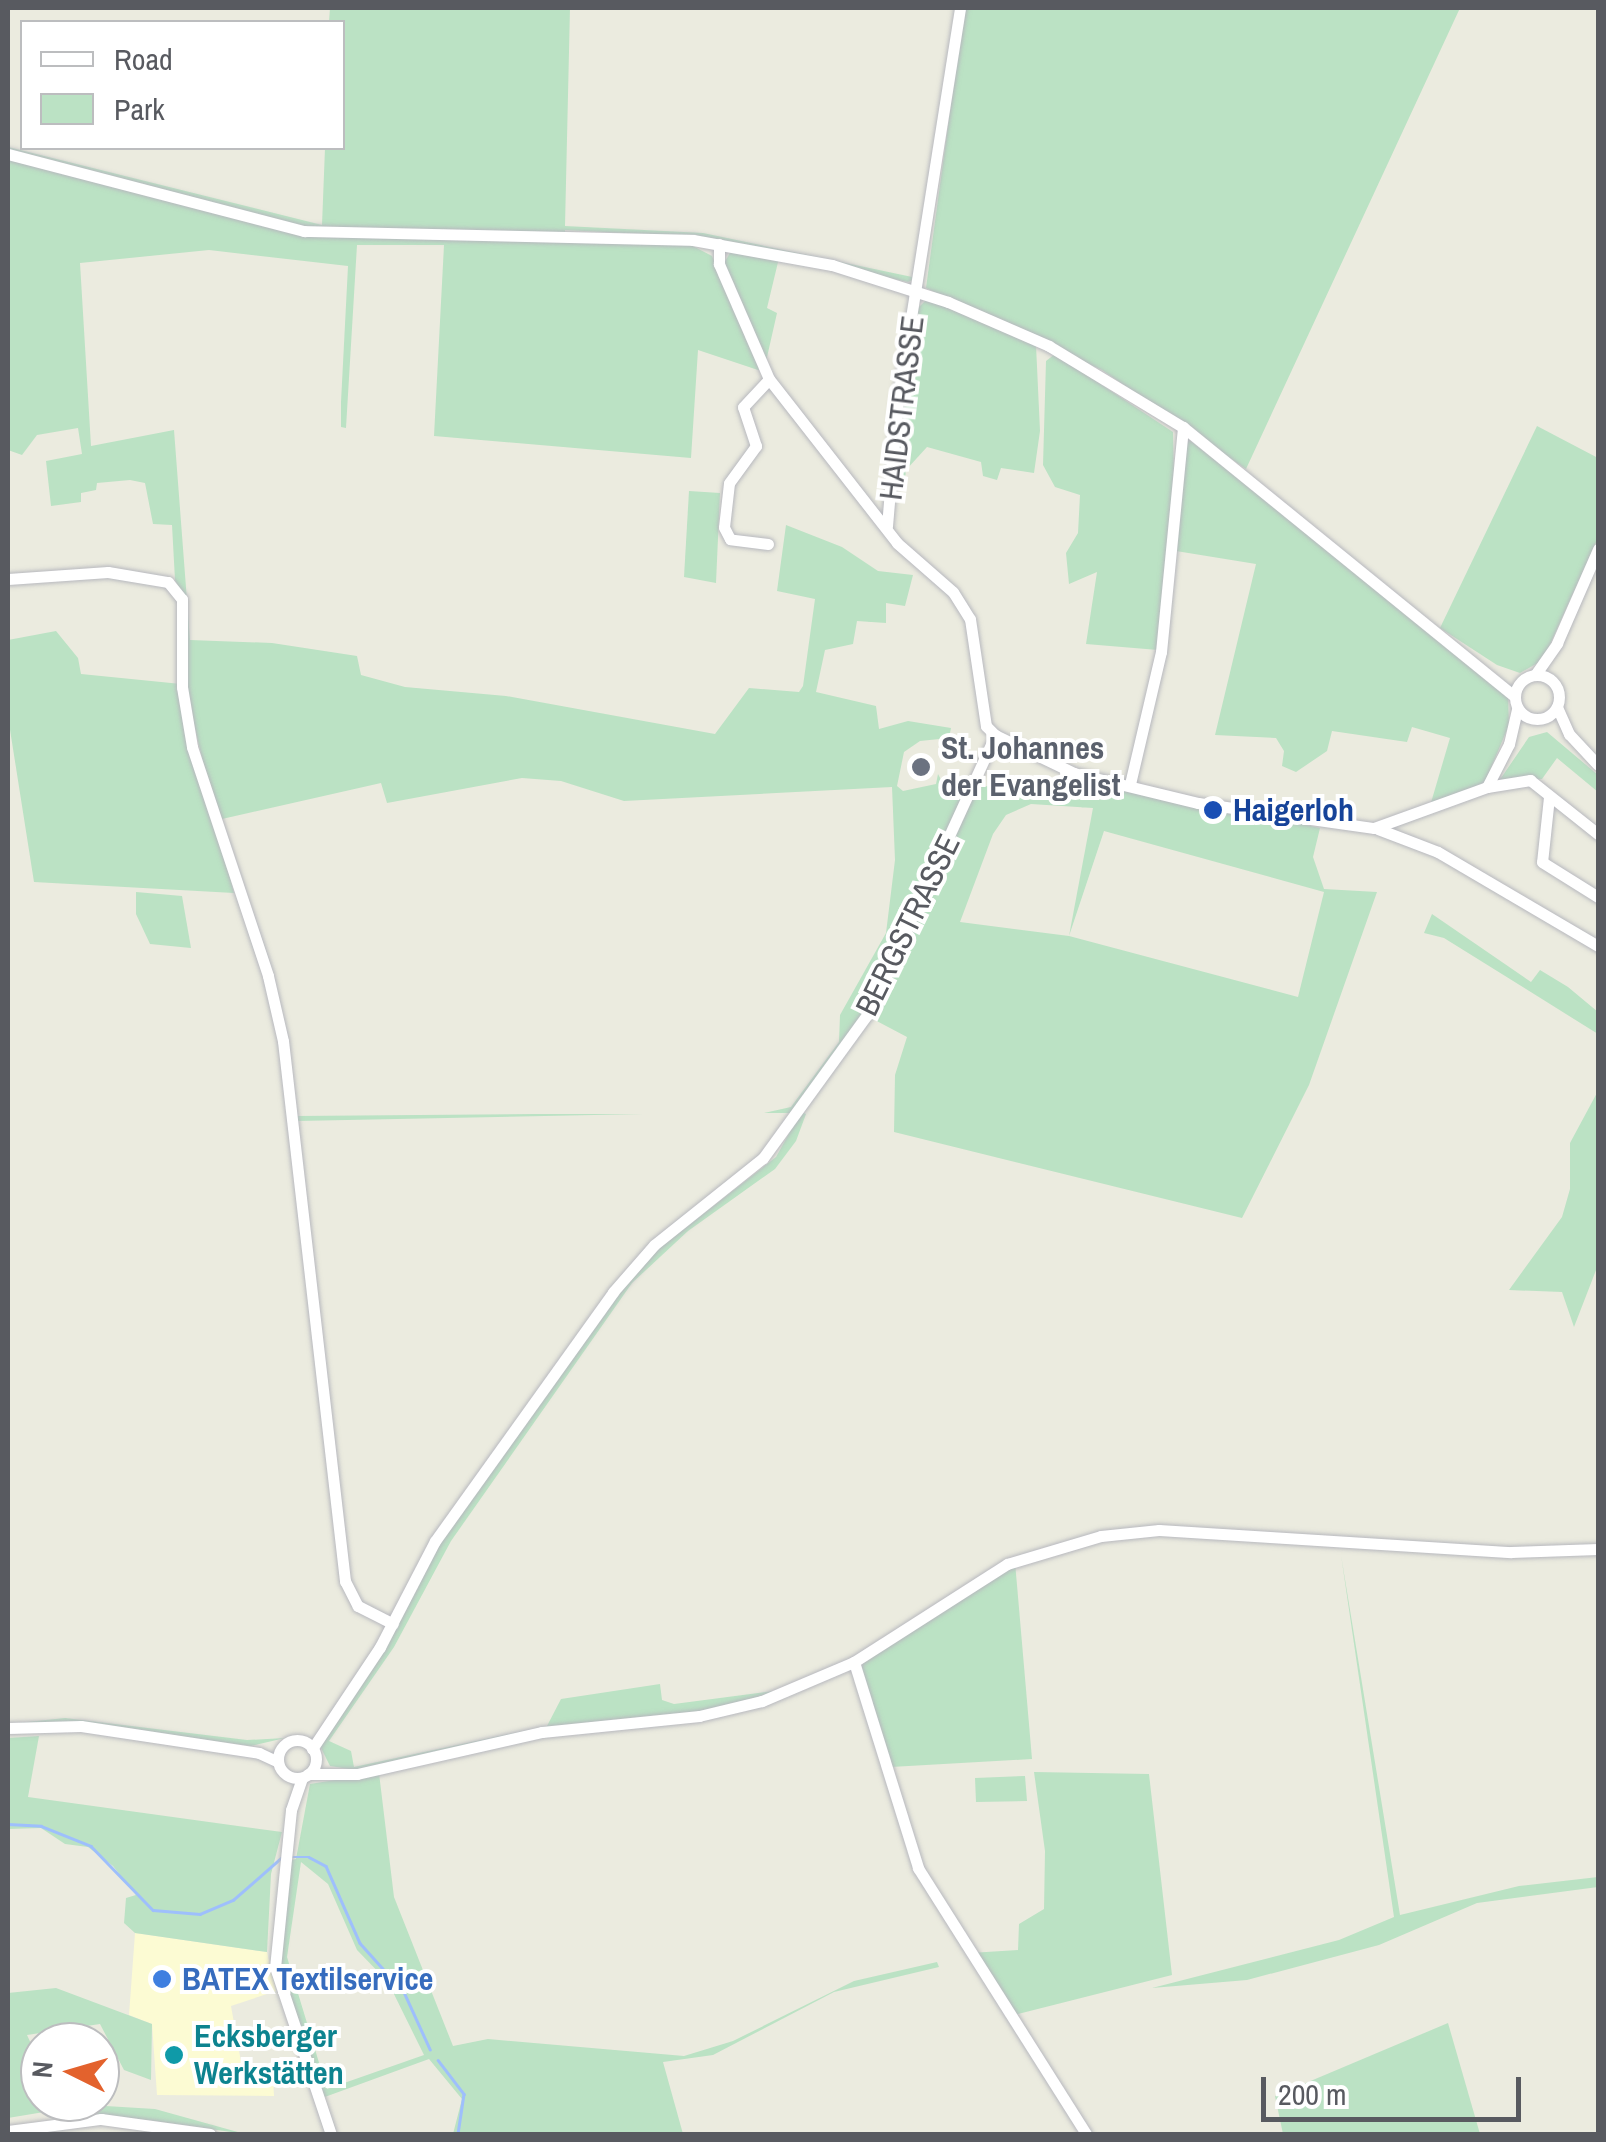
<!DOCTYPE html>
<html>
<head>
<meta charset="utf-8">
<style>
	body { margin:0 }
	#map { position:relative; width:1606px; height:2142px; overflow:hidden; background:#ebebdf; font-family:"Archivo Narrow",sans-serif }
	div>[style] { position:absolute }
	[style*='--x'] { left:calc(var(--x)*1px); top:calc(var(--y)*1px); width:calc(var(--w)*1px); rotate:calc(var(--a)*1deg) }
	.commercial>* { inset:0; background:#fcfbd3 }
	.green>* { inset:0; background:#bbe2c4 }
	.stream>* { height:2.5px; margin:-1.25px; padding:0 1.25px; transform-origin:1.25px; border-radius:1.25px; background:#9ebffc }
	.roads { filter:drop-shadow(0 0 2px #b7b8be) drop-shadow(0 0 2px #b7b8be) }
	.minor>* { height:11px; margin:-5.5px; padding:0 5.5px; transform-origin:5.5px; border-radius:5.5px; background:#fff }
	.minor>.ring { margin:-5.5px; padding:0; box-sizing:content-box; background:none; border:11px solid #fff; border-radius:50% }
	.dots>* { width:28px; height:28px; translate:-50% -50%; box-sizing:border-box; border:5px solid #fff; border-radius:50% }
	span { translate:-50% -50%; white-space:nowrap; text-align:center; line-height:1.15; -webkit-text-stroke:8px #fff; paint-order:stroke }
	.street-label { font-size:32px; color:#585a60 }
	.worship-label { font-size:32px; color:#5b616d; font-weight:700 }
	.left { translate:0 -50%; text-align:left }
	.transit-label { font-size:32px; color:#164399; font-weight:700 }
	.shop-label { font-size:32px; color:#366cbe; font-weight:700 }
	.culture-label { font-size:32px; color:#0d838f; font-weight:700 }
	.frame { position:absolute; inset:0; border:10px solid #585a60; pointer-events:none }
	.legend { position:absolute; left:20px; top:20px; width:325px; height:130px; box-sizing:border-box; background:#fff; border:2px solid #bcbdbf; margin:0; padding:12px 18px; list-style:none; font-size:30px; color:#585a60 }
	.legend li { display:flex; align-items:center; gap:20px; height:50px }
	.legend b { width:50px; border:2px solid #bcbdbf }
	.north { position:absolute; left:20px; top:2022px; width:100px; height:100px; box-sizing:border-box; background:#fff; border:2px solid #bcbdbf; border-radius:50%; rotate:275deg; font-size:28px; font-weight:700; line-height:40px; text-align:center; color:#585a60 }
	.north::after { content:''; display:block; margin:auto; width:35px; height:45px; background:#e3622d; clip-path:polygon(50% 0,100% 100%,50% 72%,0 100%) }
	.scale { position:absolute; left:1261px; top:2077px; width:260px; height:45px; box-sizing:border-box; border:5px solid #585a60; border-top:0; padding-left:12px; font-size:30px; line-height:35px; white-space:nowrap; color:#585a60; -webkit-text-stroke:8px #fff; paint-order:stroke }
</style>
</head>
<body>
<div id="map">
	<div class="commercial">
		<i style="clip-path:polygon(135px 1933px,267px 1952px,276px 1991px,231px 2006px,243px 2073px,273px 2077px,274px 2096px,157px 2095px,152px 2024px,129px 2015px)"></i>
	</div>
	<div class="green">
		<i style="clip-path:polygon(evenodd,330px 8px,570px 8px,565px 226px,703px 233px,917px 278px,908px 282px,702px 237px,565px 230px,565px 238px,689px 244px,712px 256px,761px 371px,698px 350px,691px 458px,434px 436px,444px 245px,357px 245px,346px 428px,341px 427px,341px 402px,348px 266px,209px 250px,80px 263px,91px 446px,174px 430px,190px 640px,272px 643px,357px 656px,361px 675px,405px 687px,506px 696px,715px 734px,749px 688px,799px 692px,803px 686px,815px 599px,777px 591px,786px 525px,842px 547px,878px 571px,913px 575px,905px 606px,886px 603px,886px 623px,857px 621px,853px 644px,825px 650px,816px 692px,876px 706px,879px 729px,908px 721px,951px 728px,949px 738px,920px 741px,904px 752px,897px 786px,903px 791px,936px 784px,938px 774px,949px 795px,972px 785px,1081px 794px,1089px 779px,1320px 828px,1313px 857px,1324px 889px,1377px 892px,1309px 1085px,1242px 1218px,894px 1132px,895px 1075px,907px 1037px,871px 1018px,790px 1113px,764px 1113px,791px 1107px,839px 1042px,840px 1015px,886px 933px,895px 860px,892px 787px,624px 801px,561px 781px,522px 778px,387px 803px,381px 783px,222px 819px,215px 813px,185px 686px,183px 594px,175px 580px,172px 525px,153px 524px,145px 483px,130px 480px,97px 483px,96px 490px,81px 493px,81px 502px,51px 506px,46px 461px,82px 454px,78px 428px,37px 435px,22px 455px,8px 450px,8px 147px,322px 225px,325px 148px,342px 148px,342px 22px,329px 22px,330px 8px,1031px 804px,1093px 808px,1069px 936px,960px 922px,993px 834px,1006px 815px,1031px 804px,330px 8px,1104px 831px,1324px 892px,1298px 997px,1069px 936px,1104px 831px)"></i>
		<i style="clip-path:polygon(964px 8px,1460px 8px,1246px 469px,1102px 370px,926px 288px)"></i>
		<i style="clip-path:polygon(731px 251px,779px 258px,767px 308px,777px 313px,765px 366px,723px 265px)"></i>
		<i style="clip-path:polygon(927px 299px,1036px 345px,1040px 431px,1034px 473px,1001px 468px,997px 480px,983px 476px,981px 462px,927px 447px,906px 470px,904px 489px,892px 488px,916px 310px)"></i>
		<i style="clip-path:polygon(1055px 354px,1173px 432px,1175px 521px,1158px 650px,1086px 644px,1097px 572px,1069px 584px,1066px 553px,1078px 533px,1080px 495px,1055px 487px,1043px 465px,1046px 361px)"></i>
		<i style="clip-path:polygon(1537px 426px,1598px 458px,1598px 538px,1543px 660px,1520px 673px,1497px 665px,1440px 628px)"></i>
		<i style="clip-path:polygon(1187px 438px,1508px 694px,1509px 725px,1485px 782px,1430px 806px,1450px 738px,1412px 727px,1407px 742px,1332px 731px,1327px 751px,1296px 772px,1282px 766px,1284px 751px,1276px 738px,1215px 735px,1256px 564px,1176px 551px)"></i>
		<i style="clip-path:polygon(689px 491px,720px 493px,716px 583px,684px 577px)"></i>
		<i style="clip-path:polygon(56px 631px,78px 658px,81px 674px,181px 684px,234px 893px,34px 882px,8px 717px,8px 640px)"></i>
		<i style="clip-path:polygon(1547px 732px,1598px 775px,1598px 792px,1557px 758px,1542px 779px,1499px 781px,1529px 737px)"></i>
		<i style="clip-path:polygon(136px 892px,182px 896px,191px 948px,150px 944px,136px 914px)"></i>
		<i style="clip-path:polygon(1432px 914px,1531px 982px,1540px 970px,1568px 987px,1598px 1012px,1598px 1034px,1444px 938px,1424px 933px)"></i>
		<i style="clip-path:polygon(1598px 1091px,1598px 1265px,1574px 1327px,1562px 1292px,1509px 1290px,1562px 1217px,1570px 1189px,1570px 1143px)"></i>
		<i style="clip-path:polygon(801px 1112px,806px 1114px,796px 1141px,775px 1169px,688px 1231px,632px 1283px,451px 1541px,394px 1647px,329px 1741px,351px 1751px,354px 1767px,547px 1726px,561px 1699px,660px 1684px,662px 1700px,674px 1704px,782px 1690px,720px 1708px,355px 1770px,330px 1766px,320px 1746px,437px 1545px,615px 1296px,651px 1255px,776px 1157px)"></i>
		<i style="clip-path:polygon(643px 1114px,297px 1121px,296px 1116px,534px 1114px)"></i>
		<i style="clip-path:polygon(1341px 1555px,1400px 1915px,1519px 1886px,1598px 1877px,1598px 1887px,1477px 1903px,1379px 1945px,1247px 1980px,1152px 1988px,1339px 1940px,1394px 1917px)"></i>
		<i style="clip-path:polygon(1015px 1562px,1032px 1759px,891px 1767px,861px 1671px,864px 1658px)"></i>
		<i style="clip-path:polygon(65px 1718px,247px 1740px,285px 1738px,251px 1746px,73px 1722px,8px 1724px)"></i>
		<i style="clip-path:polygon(39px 1736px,28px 1797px,282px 1832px,271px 1874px,267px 1952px,135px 1933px,124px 1923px,126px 1898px,136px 1895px,113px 1866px,88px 1847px,65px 1844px,41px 1828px,8px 1829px,8px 1738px)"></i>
		<i style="clip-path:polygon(1034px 1772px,1149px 1774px,1172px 1975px,1014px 2015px,970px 1953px,1018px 1950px,1019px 1924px,1044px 1909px,1045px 1851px)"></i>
		<i style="clip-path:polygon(evenodd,379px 1773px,394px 1897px,453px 2046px,488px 2039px,684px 2056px,733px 2041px,854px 1981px,937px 1962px,939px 1967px,834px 1992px,713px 2055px,663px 2062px,683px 2134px,453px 2134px,462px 2099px,429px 2059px,322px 2098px,278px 1960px,288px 1861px,296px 1859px,310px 1784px,379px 1773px,301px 1862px,328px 1884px,357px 1950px,388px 1982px,424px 2055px,327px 2089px,287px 1957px,301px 1862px)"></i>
		<i style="clip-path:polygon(1025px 1776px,1027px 1801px,976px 1802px,975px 1778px)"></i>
		<i style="clip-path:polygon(56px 1988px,152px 2024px,151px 2080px,124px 2070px,100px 2024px,27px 2035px,40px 2063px,40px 2102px,155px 2109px,245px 2134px,148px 2120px,66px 2117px,62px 2109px,8px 2118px,8px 1993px)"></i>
		<i style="clip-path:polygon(1448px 2023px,1480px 2134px,1283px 2134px,1275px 2096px)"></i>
	</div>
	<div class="stream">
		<i style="--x:8;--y:1824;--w:33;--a:3"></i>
		<i style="--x:41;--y:1826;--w:54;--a:21.8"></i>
		<i style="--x:91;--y:1846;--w:89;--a:45.9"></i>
		<i style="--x:153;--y:1910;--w:47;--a:4.9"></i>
		<i style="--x:200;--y:1914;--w:36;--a:-23"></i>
		<i style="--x:233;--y:1900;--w:64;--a:-41.2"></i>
		<i style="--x:289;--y:1857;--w:20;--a:0"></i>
		<i style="--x:309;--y:1857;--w:19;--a:28"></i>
		<i style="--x:326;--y:1866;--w:84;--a:66.2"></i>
		<i style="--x:360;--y:1943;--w:66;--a:48.1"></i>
		<i style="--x:404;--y:1992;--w:63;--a:65.5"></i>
		<i style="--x:438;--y:2060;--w:43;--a:52.6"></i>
		<i style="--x:464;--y:2094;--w:40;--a:98.5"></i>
	</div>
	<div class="roads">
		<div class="minor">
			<i style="--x:8;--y:154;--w:306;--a:14.6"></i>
			<i style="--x:304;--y:231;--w:389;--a:1.3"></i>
			<i style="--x:693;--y:240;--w:141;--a:10.2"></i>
			<i style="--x:832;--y:265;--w:122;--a:17.7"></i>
			<i style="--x:948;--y:302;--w:110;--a:23.5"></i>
			<i style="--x:1049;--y:346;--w:157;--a:31.2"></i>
			<i style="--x:1183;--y:427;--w:427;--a:39.1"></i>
			<i style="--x:719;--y:244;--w:20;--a:90"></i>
			<i style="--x:719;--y:264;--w:125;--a:66.5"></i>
			<i style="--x:769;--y:379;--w:208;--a:52"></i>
			<i style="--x:897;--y:543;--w:74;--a:41.2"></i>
			<i style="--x:953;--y:592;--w:32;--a:58"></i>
			<i style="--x:970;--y:619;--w:108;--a:81.5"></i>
			<i style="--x:986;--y:726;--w:13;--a:45"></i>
			<i style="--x:995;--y:735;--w:88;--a:25.7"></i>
			<i style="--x:1074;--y:773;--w:128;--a:13.6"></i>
			<i style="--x:1198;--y:803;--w:178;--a:8.1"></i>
			<i style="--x:1374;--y:828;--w:120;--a:-19.9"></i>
			<i style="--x:1487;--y:787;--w:48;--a:-62.9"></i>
			<i style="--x:1509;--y:744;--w:37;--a:-77"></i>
			<i style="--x:887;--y:526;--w:120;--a:-85.2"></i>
			<i style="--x:897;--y:406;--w:403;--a:-81"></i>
			<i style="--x:768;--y:544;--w:38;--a:-173"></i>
			<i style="--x:730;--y:539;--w:13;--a:-117"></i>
			<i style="--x:724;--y:527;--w:44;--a:-83.5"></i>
			<i style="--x:729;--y:483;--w:46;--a:-53.9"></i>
			<i style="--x:756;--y:446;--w:41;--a:-108.4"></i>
			<i style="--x:743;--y:407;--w:38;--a:-47"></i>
			<i style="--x:8;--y:579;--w:100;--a:-4"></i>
			<i style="--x:108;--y:572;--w:61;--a:9.5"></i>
			<i style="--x:168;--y:582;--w:22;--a:51"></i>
			<i style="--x:182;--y:599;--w:88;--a:90"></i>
			<i style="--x:182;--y:687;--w:61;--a:80.5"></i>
			<i style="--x:192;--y:747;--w:241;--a:71.6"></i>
			<i style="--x:268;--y:976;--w:67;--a:77"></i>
			<i style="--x:283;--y:1041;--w:544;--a:83.45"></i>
			<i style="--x:345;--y:1581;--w:28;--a:63"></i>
			<i style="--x:358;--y:1606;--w:39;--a:27"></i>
			<i class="ring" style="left:1515px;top:675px;width:33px;height:33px"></i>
			<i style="--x:1535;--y:675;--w:39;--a:-55"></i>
			<i style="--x:1557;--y:643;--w:103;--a:-66.4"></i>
			<i style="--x:1557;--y:707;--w:30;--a:66"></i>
			<i style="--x:1569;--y:734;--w:42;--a:46.9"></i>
			<i style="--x:1130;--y:784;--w:136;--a:-76.8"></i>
			<i style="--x:1161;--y:652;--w:226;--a:-84.4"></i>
			<i style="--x:1487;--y:787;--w:44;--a:-9.2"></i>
			<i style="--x:1530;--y:780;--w:87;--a:38.5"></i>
			<i style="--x:1549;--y:797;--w:65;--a:96.1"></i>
			<i style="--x:1542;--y:862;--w:66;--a:32"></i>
			<i style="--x:1378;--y:829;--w:64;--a:21"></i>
			<i style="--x:1438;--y:852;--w:186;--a:30.4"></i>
			<i style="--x:854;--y:1662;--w:216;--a:72.7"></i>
			<i style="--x:918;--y:1868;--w:315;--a:57.7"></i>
			<i style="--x:8;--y:1728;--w:73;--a:-1.6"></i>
			<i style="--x:81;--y:1726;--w:180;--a:8.6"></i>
			<i style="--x:259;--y:1753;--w:21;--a:25"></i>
			<i class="ring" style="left:278px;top:1740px;width:27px;height:27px"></i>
			<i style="--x:312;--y:1749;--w:123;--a:-56.3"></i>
			<i style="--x:380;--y:1647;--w:119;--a:-62.6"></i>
			<i style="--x:435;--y:1541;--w:306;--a:-54.4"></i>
			<i style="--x:613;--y:1292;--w:62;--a:-48.9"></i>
			<i style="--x:654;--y:1245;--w:139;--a:-38.6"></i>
			<i style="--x:763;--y:1158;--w:177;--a:-54"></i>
			<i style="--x:867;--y:1015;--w:308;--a:-65.4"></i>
			<i style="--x:308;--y:1774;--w:49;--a:0"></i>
			<i style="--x:357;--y:1774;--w:190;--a:-12.8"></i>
			<i style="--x:542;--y:1732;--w:158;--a:-5.8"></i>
			<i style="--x:699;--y:1716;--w:65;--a:-13.4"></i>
			<i style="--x:762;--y:1701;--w:100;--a:-23"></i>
			<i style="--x:854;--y:1662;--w:182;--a:-32.6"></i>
			<i style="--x:1007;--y:1564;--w:98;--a:-16.6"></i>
			<i style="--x:1101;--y:1536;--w:58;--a:-5.9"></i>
			<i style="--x:1159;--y:1530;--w:353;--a:3.6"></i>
			<i style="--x:1511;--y:1552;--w:87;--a:-2"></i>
			<i style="--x:302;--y:1778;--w:34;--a:109"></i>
			<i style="--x:291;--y:1810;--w:158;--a:95.8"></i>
			<i style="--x:275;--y:1967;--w:176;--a:71.5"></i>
			<i style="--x:8;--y:2131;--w:94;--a:-7.4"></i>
			<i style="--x:101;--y:2119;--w:110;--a:7.8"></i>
		</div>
	</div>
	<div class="dots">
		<i style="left:921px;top:767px;background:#6b7280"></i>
		<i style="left:1213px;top:810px;background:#1a4fb4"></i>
		<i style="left:162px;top:1979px;background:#3f7fe0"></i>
		<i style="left:174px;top:2055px;background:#0f9aa8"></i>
	</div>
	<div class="street-label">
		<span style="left:902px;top:408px;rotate:-83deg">HAIDSTRASSE</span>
		<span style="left:908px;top:925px;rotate:-64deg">BERGSTRASSE</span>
	</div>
	<div class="worship-label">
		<span class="left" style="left:941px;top:767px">St. Johannes<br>der Evangelist</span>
	</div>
	<div class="transit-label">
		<span class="left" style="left:1233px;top:810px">Haigerloh</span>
	</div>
	<div class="shop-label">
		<span class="left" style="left:182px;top:1979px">BATEX Textilservice</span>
	</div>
	<div class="culture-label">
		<span class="left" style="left:194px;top:2055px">Ecksberger<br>Werkstätten</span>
	</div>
	<div class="frame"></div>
	<ul class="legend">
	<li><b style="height:12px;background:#fff"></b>Road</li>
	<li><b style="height:28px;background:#bbe2c4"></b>Park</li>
	</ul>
	<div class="north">N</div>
	<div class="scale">200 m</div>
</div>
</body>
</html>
